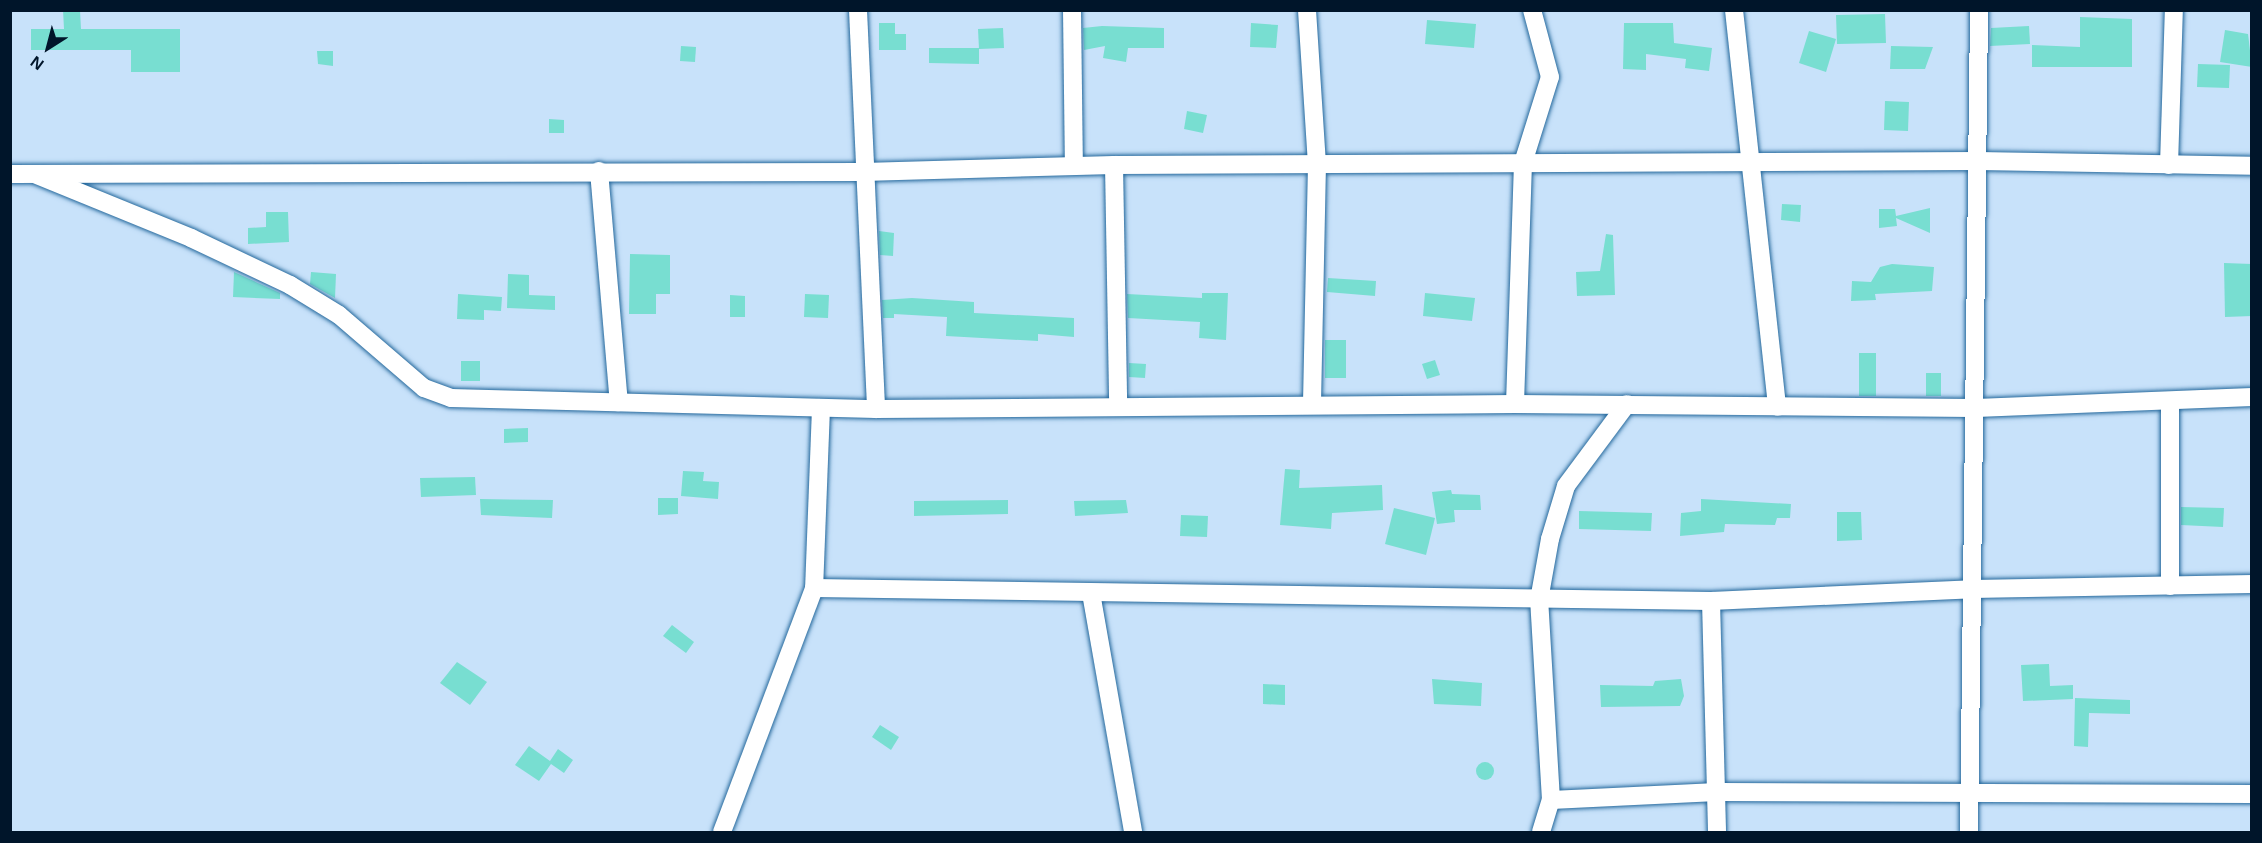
<!DOCTYPE html>
<html>
<head>
<meta charset="utf-8">
<style>
	body { margin:0 }
	#map { position:relative; width:2262px; height:843px; overflow:hidden; background:#c8e2fa; font-family:Helvetica,sans-serif }
	div>[style] { position:absolute }
	[style*='--x'] { left:calc(var(--x)*1px); top:calc(var(--y)*1px); width:calc(var(--w)*1px); rotate:calc(var(--a)*1deg) }
	.building>* { inset:0; background:#78ded1 }
	.round { border-radius:50% }
	.roads { filter:drop-shadow(0 0 2px #24689c) drop-shadow(0 0 2px #24689c) }
	.minor>* { height:18px; margin:-9px; padding:0 9px; transform-origin:9px; border-radius:9px; background:#fff }
	span { translate:-50% -50%; white-space:nowrap; text-align:center; line-height:1.15; -webkit-text-stroke:4.5px #c8e2fa; paint-order:stroke }
	.frame { position:absolute; inset:0; border:12px solid #00152a; pointer-events:none }
	.north { position:absolute; left:18px; top:18px; width:60px; height:60px; -webkit-text-stroke:4px #c8e2fa; paint-order:stroke; rotate:216deg; font-size:16px; font-weight:700; line-height:24px; text-align:center; color:#00152a }
	.north::after { content:''; display:block; margin:auto; width:21px; height:27px; background:#00152a; clip-path:polygon(50% 0,100% 100%,50% 72%,0 100%) }
</style>
</head>
<body>
<div id="map">
	<div class="building">
		<i style="clip-path:polygon(63px 10px,80px 10px,81px 29px,180px 29px,180px 72px,131px 72px,131px 50px,31px 50px,31px 29px,64px 29px)"></i>
		<i style="clip-path:polygon(1885px 14px,1886px 43px,1837px 44px,1836px 15px)"></i>
		<i style="clip-path:polygon(2080px 17px,2132px 19px,2132px 67px,2032px 67px,2032px 45px,2080px 47px)"></i>
		<i style="clip-path:polygon(1427px 20px,1476px 24px,1474px 48px,1425px 44px)"></i>
		<i style="clip-path:polygon(879px 23px,895px 23px,895px 34px,906px 34px,906px 50px,879px 50px)"></i>
		<i style="clip-path:polygon(1251px 23px,1278px 25px,1276px 48px,1250px 47px)"></i>
		<i style="clip-path:polygon(1624px 23px,1673px 23px,1674px 43px,1712px 48px,1709px 71px,1685px 68px,1686px 59px,1646px 54px,1646px 70px,1623px 69px)"></i>
		<i style="clip-path:polygon(1102px 26px,1164px 28px,1164px 48px,1128px 48px,1126px 62px,1103px 58px,1105px 46px,1084px 50px,1083px 28px)"></i>
		<i style="clip-path:polygon(2029px 26px,2030px 44px,1990px 46px,1991px 28px)"></i>
		<i style="clip-path:polygon(1003px 28px,1004px 48px,979px 49px,978px 29px)"></i>
		<i style="clip-path:polygon(2225px 30px,2248px 34px,2252px 67px,2220px 62px)"></i>
		<i style="clip-path:polygon(1809px 31px,1836px 39px,1826px 72px,1799px 63px)"></i>
		<i style="clip-path:polygon(681px 46px,696px 47px,695px 62px,680px 61px)"></i>
		<i style="clip-path:polygon(1891px 46px,1933px 47px,1925px 69px,1890px 69px)"></i>
		<i style="clip-path:polygon(929px 48px,979px 48px,979px 64px,929px 63px)"></i>
		<i style="clip-path:polygon(317px 51px,333px 51px,333px 66px,318px 64px)"></i>
		<i style="clip-path:polygon(2198px 64px,2230px 65px,2229px 88px,2197px 87px)"></i>
		<i style="clip-path:polygon(1885px 101px,1909px 102px,1908px 131px,1884px 130px)"></i>
		<i style="clip-path:polygon(1187px 111px,1207px 115px,1203px 133px,1184px 129px)"></i>
		<i style="clip-path:polygon(549px 119px,564px 120px,564px 133px,549px 133px)"></i>
		<i style="clip-path:polygon(1782px 204px,1801px 205px,1800px 222px,1781px 220px)"></i>
		<i style="clip-path:polygon(1930px 208px,1930px 233px,1896px 218px,1897px 226px,1879px 228px,1879px 209px,1895px 209px,1896px 216px)"></i>
		<i style="clip-path:polygon(266px 212px,288px 212px,289px 242px,248px 244px,248px 228px,266px 227px)"></i>
		<i style="clip-path:polygon(879px 231px,894px 233px,893px 256px,880px 255px)"></i>
		<i style="clip-path:polygon(1606px 234px,1613px 235px,1615px 295px,1577px 296px,1576px 272px,1600px 271px)"></i>
		<i style="clip-path:polygon(630px 254px,670px 255px,670px 294px,656px 294px,656px 314px,629px 314px)"></i>
		<i style="clip-path:polygon(2224px 263px,2252px 264px,2252px 316px,2225px 317px)"></i>
		<i style="clip-path:polygon(1892px 264px,1934px 267px,1932px 291px,1875px 294px,1876px 300px,1851px 301px,1852px 281px,1871px 282px,1880px 267px)"></i>
		<i style="clip-path:polygon(234px 272px,280px 293px,280px 299px,233px 297px)"></i>
		<i style="clip-path:polygon(311px 272px,336px 274px,335px 298px,310px 284px)"></i>
		<i style="clip-path:polygon(508px 274px,529px 275px,529px 295px,555px 296px,555px 310px,507px 308px)"></i>
		<i style="clip-path:polygon(1328px 278px,1376px 281px,1375px 296px,1327px 292px)"></i>
		<i style="clip-path:polygon(1202px 293px,1228px 293px,1226px 340px,1199px 338px,1200px 322px,1128px 318px,1127px 294px,1202px 298px)"></i>
		<i style="clip-path:polygon(1425px 293px,1475px 298px,1472px 321px,1423px 316px)"></i>
		<i style="clip-path:polygon(458px 294px,502px 297px,501px 311px,484px 310px,484px 320px,457px 319px)"></i>
		<i style="clip-path:polygon(805px 294px,829px 295px,828px 318px,804px 317px)"></i>
		<i style="clip-path:polygon(730px 295px,745px 296px,745px 317px,730px 317px)"></i>
		<i style="clip-path:polygon(912px 298px,974px 302px,974px 313px,1074px 318px,1074px 337px,1038px 334px,1038px 341px,946px 336px,947px 317px,894px 314px,894px 318px,883px 318px,882px 300px)"></i>
		<i style="clip-path:polygon(1325px 340px,1346px 340px,1346px 378px,1325px 378px)"></i>
		<i style="clip-path:polygon(1859px 353px,1876px 353px,1876px 396px,1859px 396px)"></i>
		<i style="clip-path:polygon(1435px 360px,1440px 375px,1427px 379px,1422px 364px)"></i>
		<i style="clip-path:polygon(461px 361px,480px 361px,480px 381px,461px 381px)"></i>
		<i style="clip-path:polygon(1129px 363px,1146px 364px,1145px 378px,1129px 377px)"></i>
		<i style="clip-path:polygon(1926px 373px,1941px 373px,1941px 396px,1926px 396px)"></i>
		<i style="clip-path:polygon(528px 428px,528px 442px,504px 443px,504px 429px)"></i>
		<i style="clip-path:polygon(1285px 469px,1300px 470px,1299px 488px,1382px 485px,1383px 510px,1332px 513px,1331px 529px,1280px 525px)"></i>
		<i style="clip-path:polygon(683px 471px,704px 472px,703px 481px,719px 482px,718px 499px,681px 496px)"></i>
		<i style="clip-path:polygon(475px 477px,476px 495px,421px 497px,420px 478px)"></i>
		<i style="clip-path:polygon(1451px 490px,1452px 494px,1480px 495px,1481px 510px,1454px 510px,1455px 522px,1437px 524px,1432px 492px)"></i>
		<i style="clip-path:polygon(658px 498px,678px 498px,678px 514px,658px 515px)"></i>
		<i style="clip-path:polygon(480px 499px,553px 500px,552px 518px,481px 515px)"></i>
		<i style="clip-path:polygon(1701px 499px,1791px 504px,1790px 518px,1777px 518px,1775px 525px,1725px 524px,1724px 532px,1680px 536px,1681px 513px,1701px 511px)"></i>
		<i style="clip-path:polygon(1008px 500px,1008px 514px,914px 516px,914px 501px)"></i>
		<i style="clip-path:polygon(1126px 500px,1128px 513px,1075px 516px,1074px 501px)"></i>
		<i style="clip-path:polygon(2181px 507px,2224px 508px,2223px 527px,2181px 525px)"></i>
		<i style="clip-path:polygon(1394px 508px,1435px 518px,1426px 555px,1385px 544px)"></i>
		<i style="clip-path:polygon(1579px 511px,1652px 513px,1651px 531px,1579px 529px)"></i>
		<i style="clip-path:polygon(1837px 512px,1861px 512px,1862px 540px,1837px 541px)"></i>
		<i style="clip-path:polygon(1181px 515px,1208px 516px,1207px 537px,1180px 536px)"></i>
		<i style="clip-path:polygon(672px 625px,694px 642px,686px 653px,663px 636px)"></i>
		<i style="clip-path:polygon(457px 662px,487px 682px,470px 705px,440px 683px)"></i>
		<i style="clip-path:polygon(2049px 664px,2050px 686px,2073px 685px,2073px 699px,2023px 701px,2021px 665px)"></i>
		<i style="clip-path:polygon(1432px 679px,1482px 683px,1481px 706px,1434px 704px)"></i>
		<i style="clip-path:polygon(1681px 679px,1684px 696px,1680px 706px,1601px 707px,1600px 685px,1653px 686px,1655px 681px)"></i>
		<i style="clip-path:polygon(1263px 684px,1285px 685px,1285px 705px,1263px 704px)"></i>
		<i style="clip-path:polygon(2075px 698px,2130px 700px,2130px 714px,2089px 713px,2088px 747px,2074px 746px)"></i>
		<i style="clip-path:polygon(880px 725px,899px 737px,891px 750px,872px 737px)"></i>
		<i style="clip-path:polygon(529px 746px,550px 761px,558px 749px,573px 760px,564px 773px,551px 764px,539px 781px,515px 765px)"></i>
		<i class="round" style="left:1476px;top:762px;width:18px;height:18px"></i>
	</div>
	<div class="roads">
		<div class="minor">
			<i style="--x:858;--y:10;--w:399;--a:87.4"></i>
			<i style="--x:1072;--y:10;--w:156;--a:89.3"></i>
			<i style="--x:1307;--y:10;--w:154;--a:86.3"></i>
			<i style="--x:1317;--y:164;--w:241;--a:91.2"></i>
			<i style="--x:1734;--y:10;--w:399;--a:83.8"></i>
			<i style="--x:1114;--y:165;--w:241;--a:89"></i>
			<i style="--x:2169;--y:165;--w:155;--a:-88.2"></i>
			<i style="--x:599;--y:171;--w:232;--a:85.1"></i>
			<i style="--x:10;--y:174;--w:853;--a:-0.13"></i>
			<i style="--x:863;--y:172;--w:251;--a:-1.6"></i>
			<i style="--x:1114;--y:165;--w:864;--a:-0.27"></i>
			<i style="--x:1978;--y:161;--w:274;--a:1"></i>
			<i style="--x:37;--y:175;--w:166;--a:22.2"></i>
			<i style="--x:191;--y:238;--w:110;--a:25.4"></i>
			<i style="--x:290;--y:285;--w:57;--a:31.5"></i>
			<i style="--x:339;--y:315;--w:112;--a:40.7"></i>
			<i style="--x:424;--y:388;--w:29;--a:20"></i>
			<i style="--x:451;--y:398;--w:425;--a:1.5"></i>
			<i style="--x:876;--y:409;--w:639;--a:-0.45"></i>
			<i style="--x:1515;--y:404;--w:461;--a:0.5"></i>
			<i style="--x:1976;--y:408;--w:276;--a:-2.3"></i>
			<i style="--x:2170;--y:401;--w:185;--a:90"></i>
			<i style="--x:1515;--y:404;--w:241;--a:-88.1"></i>
			<i style="--x:1523;--y:163;--w:90;--a:-72.6"></i>
			<i style="--x:1550;--y:77;--w:69;--a:-105"></i>
			<i style="--x:821;--y:408;--w:180;--a:92.2"></i>
			<i style="--x:814;--y:588;--w:897;--a:0.83"></i>
			<i style="--x:1711;--y:601;--w:261;--a:-2.6"></i>
			<i style="--x:1972;--y:589;--w:280;--a:-1"></i>
			<i style="--x:1091;--y:593;--w:243;--a:80"></i>
			<i style="--x:1711;--y:601;--w:231;--a:88.5"></i>
			<i style="--x:1551;--y:800;--w:166;--a:-2.8"></i>
			<i style="--x:1717;--y:792;--w:535;--a:0.21"></i>
			<i style="--x:722;--y:832;--w:261;--a:-69.3"></i>
			<i style="--x:1541;--y:832;--w:34;--a:-73"></i>
			<i style="--x:1551;--y:800;--w:200;--a:-93.4"></i>
			<i style="--x:1539;--y:600;--w:62;--a:-79.8"></i>
			<i style="--x:1550;--y:539;--w:55;--a:-73.2"></i>
			<i style="--x:1566;--y:486;--w:102;--a:-53.4"></i>
			<i style="--x:1969;--y:832;--w:822;--a:-89.3"></i>
		</div>
	</div>
	<div class="frame"></div>
	<div class="north">N</div>
</div>
</body>
</html>
